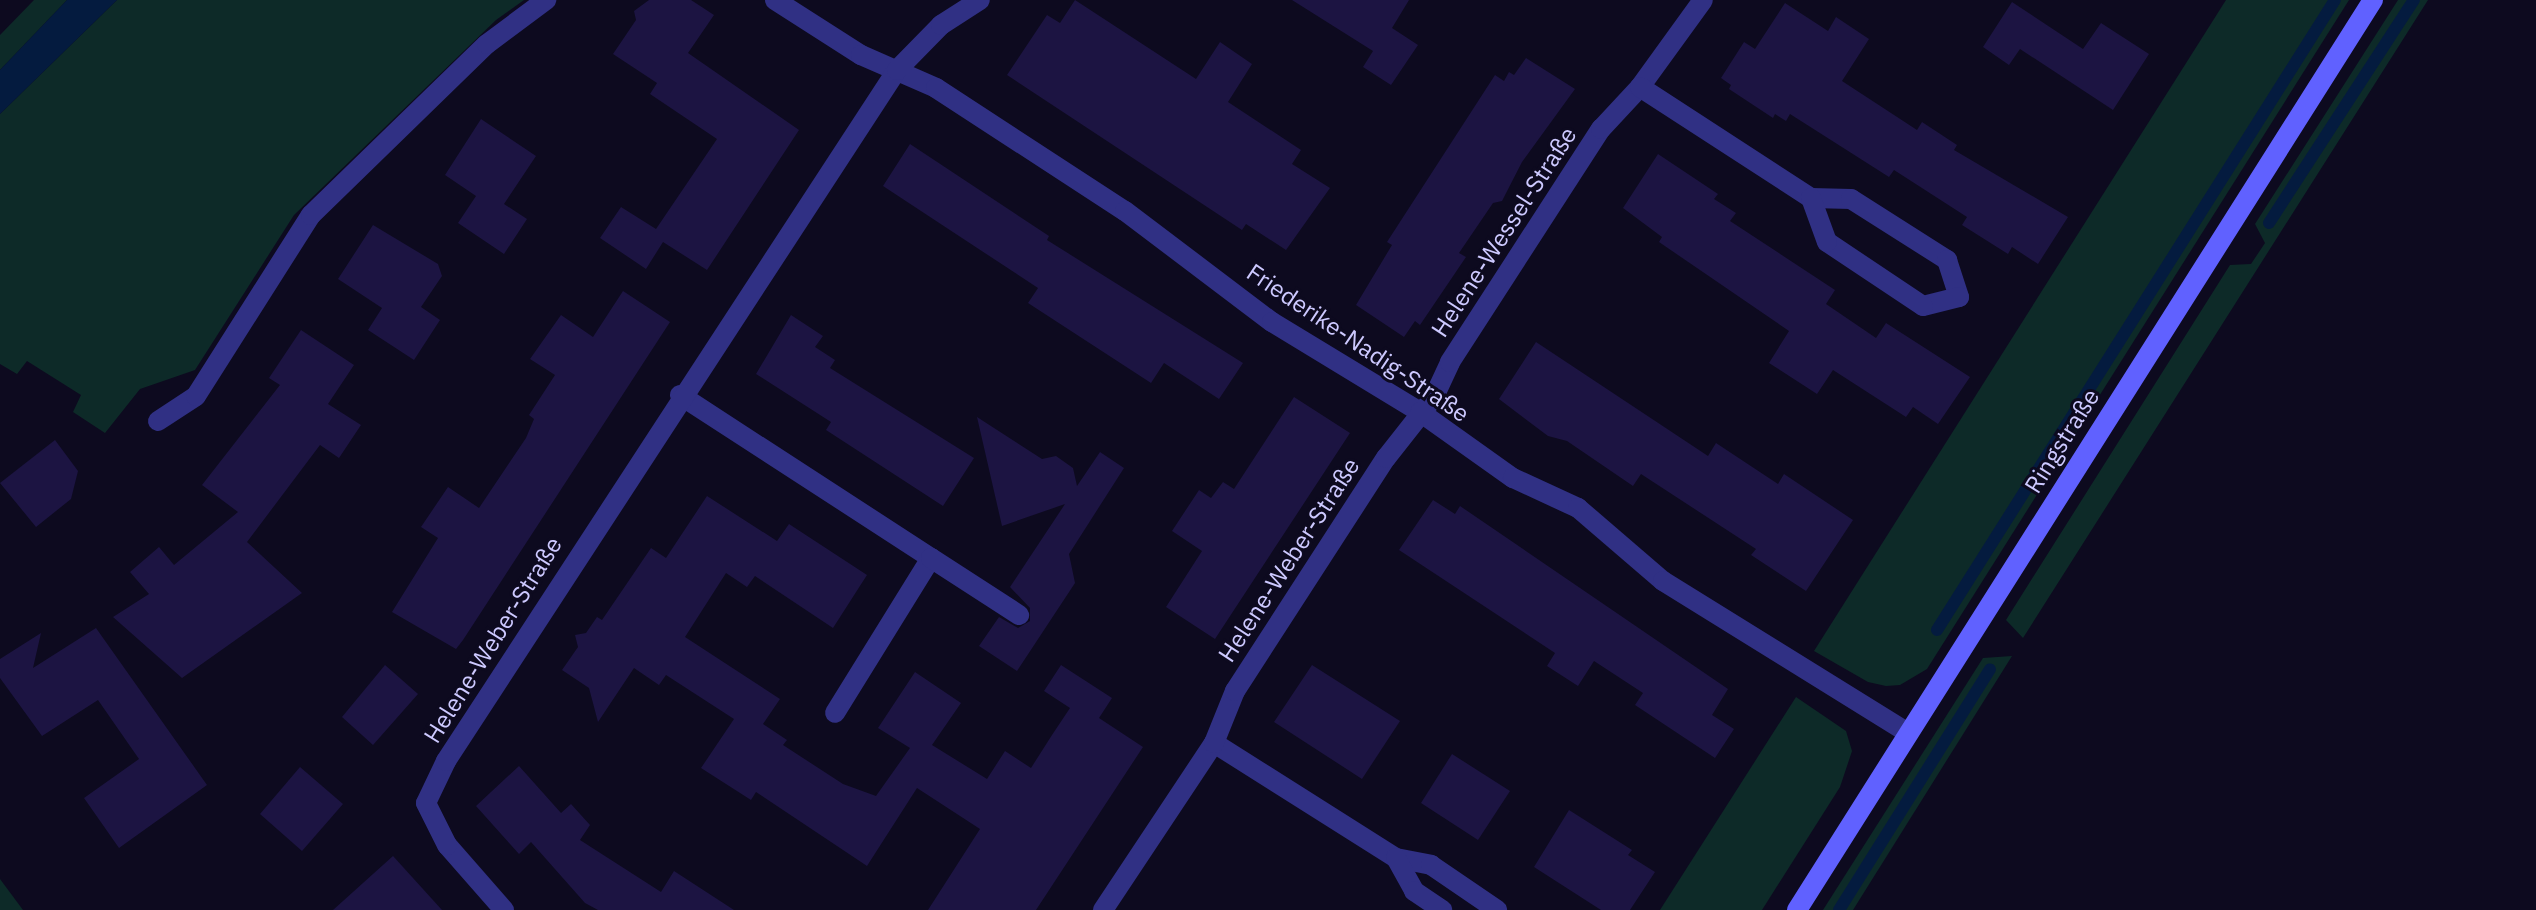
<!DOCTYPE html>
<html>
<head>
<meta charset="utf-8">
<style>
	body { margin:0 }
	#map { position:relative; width:2536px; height:910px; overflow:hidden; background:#0d0a1f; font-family:"IBM Plex Sans",sans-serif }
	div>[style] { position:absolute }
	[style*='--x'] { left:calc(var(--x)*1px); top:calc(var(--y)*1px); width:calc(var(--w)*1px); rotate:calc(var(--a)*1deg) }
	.green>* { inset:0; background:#0d2a28 }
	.water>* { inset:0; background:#041b3f }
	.stream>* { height:12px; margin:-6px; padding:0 6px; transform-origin:6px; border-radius:6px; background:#041b3f }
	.building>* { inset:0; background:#1c1442 }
	.street>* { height:20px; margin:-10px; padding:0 10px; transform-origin:10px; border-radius:10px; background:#303084 }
	.secondary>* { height:20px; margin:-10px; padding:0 10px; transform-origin:10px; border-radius:10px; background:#6061ff }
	span { translate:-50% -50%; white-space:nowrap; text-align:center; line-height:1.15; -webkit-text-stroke:6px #0d0a1f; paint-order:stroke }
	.street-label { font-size:24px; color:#cdc9ff }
</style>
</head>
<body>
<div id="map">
	<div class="green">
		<i style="clip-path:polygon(34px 0,67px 0,0 70px,0 35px)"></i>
		<i style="clip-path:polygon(117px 0,524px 0,496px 20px,294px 215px,195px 370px,140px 389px,105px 433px,73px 412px,81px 395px,27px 361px,17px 374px,0 364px,0 114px)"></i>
		<i style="clip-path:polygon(2226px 0,2349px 0,1927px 669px,1900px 685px,1886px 686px,1868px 682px,1814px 651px)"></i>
		<i style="clip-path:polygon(2398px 0,2428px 0,2023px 638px,2006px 620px,2230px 265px,2251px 264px,2265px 243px,2255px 224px)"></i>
		<i style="clip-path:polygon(2012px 656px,1853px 910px,1823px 910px,1983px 658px)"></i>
		<i style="clip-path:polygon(1796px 697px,1846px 731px,1852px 751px,1840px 787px,1762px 910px,1660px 910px)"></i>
		<i style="clip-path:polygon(0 879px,23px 910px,0 910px)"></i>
	</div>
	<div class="water">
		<i style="clip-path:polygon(67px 0,117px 0,0 114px,0 70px)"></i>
	</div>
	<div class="stream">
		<i style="--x:2269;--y:223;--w:266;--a:-57"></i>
		<i style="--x:1937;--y:630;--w:745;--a:-57.72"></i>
		<i style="--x:1839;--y:910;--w:284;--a:-57.9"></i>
	</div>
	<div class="building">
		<i style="clip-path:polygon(649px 0,691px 0,714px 15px,688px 53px,799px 130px,707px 270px,663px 242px,646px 269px,600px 238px,621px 207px,656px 229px,717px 139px,650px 94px,657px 83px,613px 54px,636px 20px,634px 11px)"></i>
		<i style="clip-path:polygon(1075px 0,1196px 79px,1220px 42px,1252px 64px,1228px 102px,1301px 150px,1292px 164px,1330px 188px,1286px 250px,1246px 224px,1242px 230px,1007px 75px,1047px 15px,1060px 23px)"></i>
		<i style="clip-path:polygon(1292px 0,1409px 0,1392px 28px,1418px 45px,1391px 85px,1363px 67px,1373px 51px)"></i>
		<i style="clip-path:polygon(2012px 2px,2083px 49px,2101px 23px,2149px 54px,2113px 110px,2020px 49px,2009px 65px,1983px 47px)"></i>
		<i style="clip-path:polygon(1785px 3px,1828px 31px,1836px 17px,1869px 39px,1842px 81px,1917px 130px,1922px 122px,1957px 145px,1954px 150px,2068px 217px,2038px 264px,2012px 247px,2008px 254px,1962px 225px,1967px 217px,1894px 170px,1889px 177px,1790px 114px,1786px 121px,1775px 114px,1773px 118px,1729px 89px,1731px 85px,1721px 78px,1744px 42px,1755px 49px)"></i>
		<i style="clip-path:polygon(1526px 58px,1575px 89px,1522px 162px,1502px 201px,1493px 203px,1459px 253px,1466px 257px,1420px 325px,1415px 321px,1404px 337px,1356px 305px,1392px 245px,1387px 242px,1495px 75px,1504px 81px,1509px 72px,1514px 75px)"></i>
		<i style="clip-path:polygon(481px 119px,536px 156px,504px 204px,527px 219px,504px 254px,458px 223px,476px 196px,445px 175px)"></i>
		<i style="clip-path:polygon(910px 144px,1049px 236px,1047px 240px,1243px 363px,1219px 399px,1164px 363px,1151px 383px,1028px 303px,1038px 288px,883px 186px)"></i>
		<i style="clip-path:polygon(1658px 154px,1718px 194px,1714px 199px,1736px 213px,1730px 221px,1835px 290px,1826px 304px,1876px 338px,1886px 323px,1970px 377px,1938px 424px,1913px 407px,1906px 417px,1833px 370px,1817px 394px,1769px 363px,1789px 331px,1659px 242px,1662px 237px,1623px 208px)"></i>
		<i style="clip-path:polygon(373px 225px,438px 264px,442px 276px,421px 307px,440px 320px,414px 360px,368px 330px,382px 308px,338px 279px)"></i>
		<i style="clip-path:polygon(623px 291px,670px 322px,463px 640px,456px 649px,392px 612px,438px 538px,421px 527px,448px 487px,479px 508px,526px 438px,534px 419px,529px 415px,555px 375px,530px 359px,561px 315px,593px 337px)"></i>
		<i style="clip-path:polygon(791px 315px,823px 336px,815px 347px,835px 360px,830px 368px,974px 458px,943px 506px,826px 430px,831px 422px,756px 374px)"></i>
		<i style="clip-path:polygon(301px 330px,354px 365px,328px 404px,361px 425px,339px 458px,320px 445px,247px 542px,302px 593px,182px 678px,113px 617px,149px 594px,130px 572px,159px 547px,174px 565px,238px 512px,202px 485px,280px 385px,269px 378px)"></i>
		<i style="clip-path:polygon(1536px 342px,1708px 456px,1716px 443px,1778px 484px,1784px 474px,1853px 520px,1806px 591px,1751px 555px,1756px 549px,1641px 474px,1633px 486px,1567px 441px,1548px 436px,1499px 399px)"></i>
		<i style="clip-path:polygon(1294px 397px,1350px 433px,1215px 639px,1166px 607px,1202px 551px,1172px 531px,1199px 490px,1211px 498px,1223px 482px,1234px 489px)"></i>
		<i style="clip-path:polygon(977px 417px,1042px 459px,1056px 456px,1073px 468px,1077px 486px,1100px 452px,1124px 468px,1069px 554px,1075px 583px,1017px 671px,979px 646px,999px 617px,1018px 628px,1030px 621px,1030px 608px,1010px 587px,1065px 504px,1002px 526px)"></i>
		<i style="clip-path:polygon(55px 440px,78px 471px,71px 499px,36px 527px,0 483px)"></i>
		<i style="clip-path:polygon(707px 496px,777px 541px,789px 524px,867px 575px,833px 628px,755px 576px,747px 587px,726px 573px,685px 637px,780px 699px,763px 724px,787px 740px,783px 745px,843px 784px,876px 796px,910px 748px,878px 728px,915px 672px,961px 703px,932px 745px,987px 779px,1005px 751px,1031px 768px,1052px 735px,1070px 708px,1044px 691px,1061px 665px,1112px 698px,1099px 718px,1143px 747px,1036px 910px,928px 910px,980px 829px,917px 788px,867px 866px,756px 792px,751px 800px,701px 768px,734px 719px,666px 675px,659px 685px,634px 668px,598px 722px,589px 688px,562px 670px,578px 647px,575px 635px,586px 633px,597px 617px,602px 620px,651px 548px,666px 558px)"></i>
		<i style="clip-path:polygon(1433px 500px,1455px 514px,1460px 506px,1728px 689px,1712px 715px,1734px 729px,1715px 758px,1635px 705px,1643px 693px,1594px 661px,1578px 686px,1547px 666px,1555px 653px,1399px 550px)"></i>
		<i style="clip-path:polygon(96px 628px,207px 785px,119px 848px,84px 798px,139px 759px,98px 700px,42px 736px,0 678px,0 659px,41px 633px,33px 668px)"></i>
		<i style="clip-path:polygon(385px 665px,418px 694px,373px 745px,342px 717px)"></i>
		<i style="clip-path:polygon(1312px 665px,1400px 721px,1362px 779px,1274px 722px)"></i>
		<i style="clip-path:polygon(1452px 754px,1510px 791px,1478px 840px,1421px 803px)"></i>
		<i style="clip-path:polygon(519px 766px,561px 813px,571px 804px,590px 825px,580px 840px,661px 892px,674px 871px,734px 910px,598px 910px,585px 903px,531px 842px,519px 854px,476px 806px)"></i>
		<i style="clip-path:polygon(300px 767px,343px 804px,302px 851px,260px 814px)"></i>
		<i style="clip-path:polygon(1569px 810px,1632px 850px,1628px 855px,1655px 872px,1630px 910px,1601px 910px,1534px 867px)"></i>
		<i style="clip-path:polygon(393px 856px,442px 910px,333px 910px)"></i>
	</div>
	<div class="street">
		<i style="--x:775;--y:0;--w:102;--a:32.6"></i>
		<i style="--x:861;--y:55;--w:82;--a:23.7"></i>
		<i style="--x:936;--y:88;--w:225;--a:33.1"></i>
		<i style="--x:1125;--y:211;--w:184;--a:37.1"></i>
		<i style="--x:1272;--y:322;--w:173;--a:31.3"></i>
		<i style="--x:1420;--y:412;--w:114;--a:35.4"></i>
		<i style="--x:1513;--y:478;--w:72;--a:24.8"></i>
		<i style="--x:1578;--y:508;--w:112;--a:40.7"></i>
		<i style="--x:1663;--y:581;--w:288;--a:31.8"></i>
		<i style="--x:1640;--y:87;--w:107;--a:-54.1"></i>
		<i style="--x:680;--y:395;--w:299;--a:33"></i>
		<i style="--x:931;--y:558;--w:182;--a:121.8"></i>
		<i style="--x:158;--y:421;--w:45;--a:-33.3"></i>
		<i style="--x:196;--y:396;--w:214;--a:-57.6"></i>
		<i style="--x:311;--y:215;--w:245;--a:-44.2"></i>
		<i style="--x:487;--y:44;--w:74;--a:-36.7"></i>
		<i style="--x:931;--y:558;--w:105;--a:32.9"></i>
		<i style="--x:1214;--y:743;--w:215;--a:32.3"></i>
		<i style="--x:1396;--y:858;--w:36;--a:11"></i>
		<i style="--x:1431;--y:865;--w:80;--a:34.3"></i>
		<i style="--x:1396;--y:858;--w:38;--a:61"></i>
		<i style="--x:1414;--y:891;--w:34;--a:34"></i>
		<i style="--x:504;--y:910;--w:86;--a:-131.2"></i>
		<i style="--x:447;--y:845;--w:47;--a:-116.6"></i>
		<i style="--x:426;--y:803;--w:47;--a:-64.5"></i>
		<i style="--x:446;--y:761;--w:825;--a:-56.87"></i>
		<i style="--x:897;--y:70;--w:63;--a:-45.6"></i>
		<i style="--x:941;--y:25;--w:46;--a:-32.7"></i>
		<i style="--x:1103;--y:910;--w:201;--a:-56.4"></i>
		<i style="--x:1214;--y:743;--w:56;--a:-68"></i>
		<i style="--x:1235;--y:691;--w:278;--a:-57.1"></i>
		<i style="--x:1386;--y:458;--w:78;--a:-51.8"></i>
		<i style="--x:1434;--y:397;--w:38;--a:-65"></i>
		<i style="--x:1450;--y:362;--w:278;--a:-57.1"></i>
		<i style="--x:1601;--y:129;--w:57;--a:-47.1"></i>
		<i style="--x:1640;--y:87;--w:204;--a:33"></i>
		<i style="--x:1811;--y:198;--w:40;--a:1.4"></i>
		<i style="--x:1851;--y:199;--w:114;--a:32.4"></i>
		<i style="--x:1947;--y:260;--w:39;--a:72"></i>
		<i style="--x:1959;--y:297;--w:37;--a:166"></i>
		<i style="--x:1923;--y:306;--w:115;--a:-146.3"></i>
		<i style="--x:1827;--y:242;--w:47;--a:-110"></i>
	</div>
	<div class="secondary">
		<i style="--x:1797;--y:910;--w:1077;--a:-57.67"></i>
	</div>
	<div class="street-label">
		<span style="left:1504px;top:232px;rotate:-57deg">Helene-Wessel-Straße</span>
		<span style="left:1358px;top:343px;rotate:34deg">Friederike-Nadig-Straße</span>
		<span style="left:2062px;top:441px;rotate:-58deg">Ringstraße</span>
		<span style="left:1289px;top:560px;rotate:-57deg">Helene-Weber-Straße</span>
		<span style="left:493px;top:640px;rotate:-58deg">Helene-Weber-Straße</span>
	</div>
</div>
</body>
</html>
